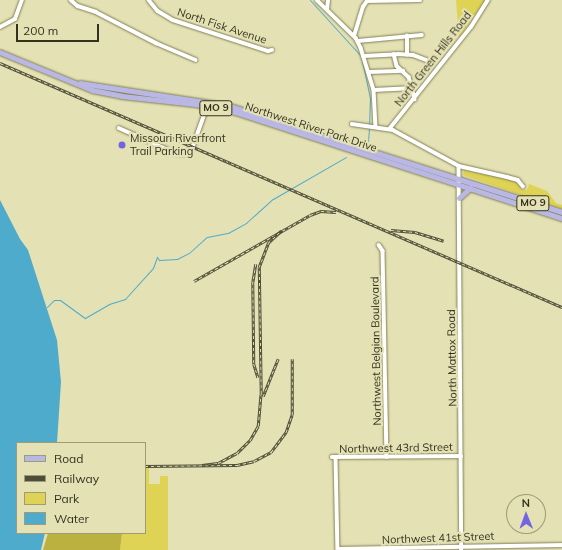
<!DOCTYPE html>
<html>
<head>
<meta charset="utf-8">
<style>
	body { margin:0 }
	#map { position:relative; width:562px; height:550px; overflow:hidden; background:#e4e1b4; font-family:Mulish,sans-serif }
	div>[style] { position:absolute }
	[style*='--x'] { left:calc(var(--x)*1px); top:calc(var(--y)*1px); width:calc(var(--w)*1px); rotate:calc(var(--a)*1deg) }
	.green>* { inset:0; background:#ded354 }
	.forest>* { inset:0; background:#bab140 }
	.water>* { inset:0; background:#4fabcc }
	.stream>* { height:1px; margin:-0.5px; padding:0 0.5px; transform-origin:0.5px; border-radius:0.5px; background:#4fabcc }
	.roads { filter:drop-shadow(0 0 1px #838056) drop-shadow(0 0 1px #838056) }
	.minor>* { height:3.5px; margin:-1.75px; padding:0 1.75px; transform-origin:1.75px; border-radius:1.75px; background:#fff }
	.major>* { height:4.5px; margin:-2.25px; padding:0 2.25px; transform-origin:2.25px; border-radius:2.25px; background:#b9b7e4 }
	.rail>* { height:2.5px; margin-top:-1.25px; transform-origin:0; background:repeating-linear-gradient(90deg,#e4e1b4 0 3px,#4e4d37 0 6px); box-sizing:border-box; border-block:1px solid #4e4d37 }
	.dots>* { width:11px; height:11px; translate:-50% -50%; box-sizing:border-box; border:2px solid #e4e1b4; border-radius:50% }
	span { translate:-50% -50%; white-space:nowrap; text-align:center; line-height:1.15; -webkit-text-stroke:4px #e4e1b4; paint-order:stroke }
	.shield-label span { padding:1px 3px; background:#e4e1b4; border:1px solid; border-radius:3px; -webkit-text-stroke-width:0 }
	.shield-label { font-size:10px; color:#333220; font-weight:700 }
	.street-label { font-size:11px; color:#333220 }
	.poi-label { font-size:11px; color:#333220 }
	.left { translate:0 -50%; text-align:left }
	.legend { position:absolute; left:16px; top:442px; width:130px; height:92px; box-sizing:border-box; background:#e4e1b4; border:1px solid #9d9b79; margin:0; padding:5px 7px; list-style:none; font-size:12px; color:#333220 }
	.legend li { display:flex; align-items:center; gap:8px; height:20px }
	.legend b { width:20px; border:1px solid #9d9b79 }
	.north { position:absolute; left:506px; top:494px; width:40px; height:40px; box-sizing:border-box; background:#e4e1b4; border:1px solid #9d9b79; border-radius:50%; rotate:359deg; font-size:11px; font-weight:700; line-height:16px; text-align:center; color:#333220 }
	.north::after { content:''; display:block; margin:auto; width:14px; height:18px; background:#7365e0; clip-path:polygon(50% 0,100% 100%,50% 72%,0 100%) }
	.scale { position:absolute; left:16px; top:24px; width:83px; height:18px; box-sizing:border-box; border:2px solid #333220; border-top:0; padding-left:5px; font-size:12px; line-height:14px; white-space:nowrap; color:#333220; -webkit-text-stroke:3px #e4e1b4; paint-order:stroke }
</style>
</head>
<body>
<div id="map">
	<div class="green">
		<i style="clip-path:polygon(456px 0,485px 0,459px 38px)"></i>
		<i style="clip-path:polygon(464px 170px,516px 181px,521px 189px,527px 190px,529px 184px,547px 191px,556px 203px,562px 205px,562px 209px,463px 175px)"></i>
		<i style="clip-path:polygon(145px 467px,149px 467px,149px 484px,160px 484px,160px 476px,168px 476px,168px 550px,120px 550px,122px 533px,145px 533px)"></i>
	</div>
	<div class="forest">
		<i style="clip-path:polygon(48px 533px,122px 533px,120px 550px,43px 550px)"></i>
	</div>
	<div class="water">
		<i style="clip-path:polygon(0 200px,20px 239px,28px 250px,57px 340px,61px 382px,57px 443px,17px 443px,17px 533px,45px 533px,41px 550px,0 550px)"></i>
	</div>
	<div class="stream">
		<i style="--x:310;--y:0;--w:76;--a:47.7"></i>
		<i style="--x:361;--y:56;--w:43;--a:77.9"></i>
		<i style="--x:370;--y:98;--w:27;--a:92"></i>
		<i style="--x:368;--y:142;--w:14;--a:-86"></i>
		<i style="--x:47;--y:307;--w:10;--a:-45"></i>
		<i style="--x:54;--y:300;--w:6;--a:0"></i>
		<i style="--x:60;--y:300;--w:31;--a:36"></i>
		<i style="--x:85;--y:318;--w:28;--a:-30"></i>
		<i style="--x:109;--y:304;--w:17;--a:-17"></i>
		<i style="--x:125;--y:299;--w:42;--a:-47.9"></i>
		<i style="--x:153;--y:268;--w:12;--a:-70"></i>
		<i style="--x:157;--y:257;--w:4;--a:56"></i>
		<i style="--x:159;--y:260;--w:18;--a:-3"></i>
		<i style="--x:177;--y:259;--w:13;--a:-27"></i>
		<i style="--x:189;--y:253;--w:24;--a:-42"></i>
		<i style="--x:207;--y:237;--w:21;--a:-11"></i>
		<i style="--x:228;--y:233;--w:21;--a:-29"></i>
		<i style="--x:246;--y:223;--w:36;--a:-42"></i>
		<i style="--x:273;--y:199;--w:84;--a:-29.9"></i>
	</div>
	<div class="roads">
		<div class="minor">
			<i style="--x:71;--y:0;--w:9;--a:41"></i>
			<i style="--x:78;--y:6;--w:19;--a:18"></i>
			<i style="--x:96;--y:12;--w:68;--a:27.3"></i>
			<i style="--x:156;--y:43;--w:43;--a:23"></i>
			<i style="--x:149;--y:0;--w:14;--a:51"></i>
			<i style="--x:158;--y:11;--w:17;--a:31"></i>
			<i style="--x:173;--y:20;--w:100;--a:18.1"></i>
			<i style="--x:268;--y:51;--w:4;--a:-14"></i>
			<i style="--x:317;--y:0;--w:54;--a:44.3"></i>
			<i style="--x:356;--y:38;--w:11;--a:63"></i>
			<i style="--x:361;--y:48;--w:44;--a:72.8"></i>
			<i style="--x:374;--y:90;--w:36;--a:87"></i>
			<i style="--x:327;--y:10;--w:10;--a:-84"></i>
			<i style="--x:0;--y:27;--w:17;--a:-28"></i>
			<i style="--x:15;--y:19;--w:20;--a:-70"></i>
			<i style="--x:354;--y:36;--w:30;--a:-73"></i>
			<i style="--x:363;--y:7;--w:7;--a:-56"></i>
			<i style="--x:367;--y:1;--w:53;--a:-1.1"></i>
			<i style="--x:358;--y:41;--w:64;--a:-5.4"></i>
			<i style="--x:394;--y:54;--w:12;--a:76"></i>
			<i style="--x:397;--y:66;--w:16;--a:43"></i>
			<i style="--x:409;--y:77;--w:23;--a:75"></i>
			<i style="--x:407;--y:55;--w:19;--a:-90"></i>
			<i style="--x:364;--y:56;--w:34;--a:-3"></i>
			<i style="--x:398;--y:54;--w:15;--a:4"></i>
			<i style="--x:413;--y:55;--w:15;--a:20"></i>
			<i style="--x:369;--y:72;--w:34;--a:-2"></i>
			<i style="--x:374;--y:90;--w:39;--a:-3"></i>
			<i style="--x:352;--y:124;--w:41;--a:8.3"></i>
			<i style="--x:393;--y:130;--w:75;--a:28.6"></i>
			<i style="--x:459;--y:166;--w:49;--a:12.9"></i>
			<i style="--x:507;--y:177;--w:11;--a:15"></i>
			<i style="--x:518;--y:180;--w:8;--a:50"></i>
			<i style="--x:119;--y:128;--w:61;--a:24.1"></i>
			<i style="--x:175;--y:153;--w:12;--a:5"></i>
			<i style="--x:187;--y:154;--w:10;--a:-53"></i>
			<i style="--x:193;--y:146;--w:45;--a:-70.3"></i>
			<i style="--x:390;--y:128;--w:129;--a:-51.3"></i>
			<i style="--x:471;--y:27;--w:32;--a:-58"></i>
			<i style="--x:459;--y:166;--w:384;--a:89.6"></i>
			<i style="--x:379;--y:245;--w:7;--a:56"></i>
			<i style="--x:383;--y:251;--w:206;--a:88.9"></i>
			<i style="--x:332;--y:457;--w:129;--a:-0.4"></i>
			<i style="--x:336;--y:458;--w:92;--a:88.8"></i>
			<i style="--x:338;--y:549;--w:224;--a:-1"></i>
		</div>
		<div class="major">
			<i style="--x:0;--y:52;--w:100;--a:22.4"></i>
			<i style="--x:92;--y:90;--w:31;--a:11"></i>
			<i style="--x:122;--y:96;--w:73;--a:6.3"></i>
			<i style="--x:195;--y:104;--w:41;--a:11.3"></i>
			<i style="--x:235;--y:112;--w:344;--a:18"></i>
			<i style="--x:80;--y:83;--w:152;--a:8.7"></i>
			<i style="--x:230;--y:106;--w:349;--a:17.7"></i>
			<i style="--x:459;--y:198;--w:15;--a:-42"></i>
		</div>
	</div>
	<div class="rail">
		<i style="--x:0;--y:63;--w:613;--a:23.47"></i>
		<i style="--x:391;--y:230;--w:24;--a:5"></i>
		<i style="--x:415;--y:232;--w:30;--a:17"></i>
		<i style="--x:256;--y:264;--w:18;--a:99"></i>
		<i style="--x:253;--y:282;--w:82;--a:89.3"></i>
		<i style="--x:254;--y:364;--w:14;--a:73"></i>
		<i style="--x:194;--y:281;--w:133;--a:-29.6"></i>
		<i style="--x:310;--y:215;--w:12;--a:-20"></i>
		<i style="--x:321;--y:211;--w:15;--a:4"></i>
		<i style="--x:263;--y:396;--w:40;--a:-68"></i>
		<i style="--x:202;--y:465;--w:16;--a:-7"></i>
		<i style="--x:218;--y:463;--w:21;--a:-28"></i>
		<i style="--x:237;--y:453;--w:18;--a:-45"></i>
		<i style="--x:250;--y:440;--w:16;--a:-60"></i>
		<i style="--x:258;--y:426;--w:32;--a:-85"></i>
		<i style="--x:261;--y:394;--w:127;--a:-90.9"></i>
		<i style="--x:259;--y:267;--w:26;--a:-69"></i>
		<i style="--x:268;--y:243;--w:18;--a:-43"></i>
		<i style="--x:145;--y:466;--w:92;--a:-0.6"></i>
		<i style="--x:237;--y:465;--w:17;--a:-13"></i>
		<i style="--x:254;--y:461;--w:19;--a:-28"></i>
		<i style="--x:271;--y:452;--w:25;--a:-53"></i>
		<i style="--x:286;--y:432;--w:18;--a:-71"></i>
		<i style="--x:292;--y:415;--w:56;--a:-90"></i>
	</div>
	<div class="dots">
		<i style="left:122px;top:145px;background:#7365e0"></i>
	</div>
	<div class="shield-label">
		<span style="left:216px;top:108px">MO 9</span>
		<span style="left:533px;top:203px">MO 9</span>
	</div>
	<div class="street-label">
		<span style="left:222px;top:26px;rotate:18deg">North Fisk Avenue</span>
		<span style="left:433px;top:59px;rotate:-52deg">North Green Hills Road</span>
		<span style="left:311px;top:127px;rotate:18deg">Northwest River Park Drive</span>
		<span style="left:376px;top:351px;rotate:-91deg">Northwest Belgian Boulevard</span>
		<span style="left:452px;top:358px;rotate:-91deg">North Mattox Road</span>
		<span style="left:396px;top:448px;rotate:-1deg">Northwest 43rd Street</span>
		<span style="left:438px;top:538px;rotate:-2deg">Northwest 41st Street</span>
	</div>
	<div class="poi-label">
		<span class="left" style="left:130px;top:145px">Missouri Riverfront<br>Trail Parking</span>
	</div>
	<ul class="legend">
	<li><b style="height:5px;background:#b9b7e4"></b>Road</li>
	<li><b style="height:5px;background:#4e4d37"></b>Railway</li>
	<li><b style="height:11px;background:#ded354"></b>Park</li>
	<li><b style="height:11px;background:#4fabcc"></b>Water</li>
	</ul>
	<div class="north">N</div>
	<div class="scale">200 m</div>
</div>
</body>
</html>
